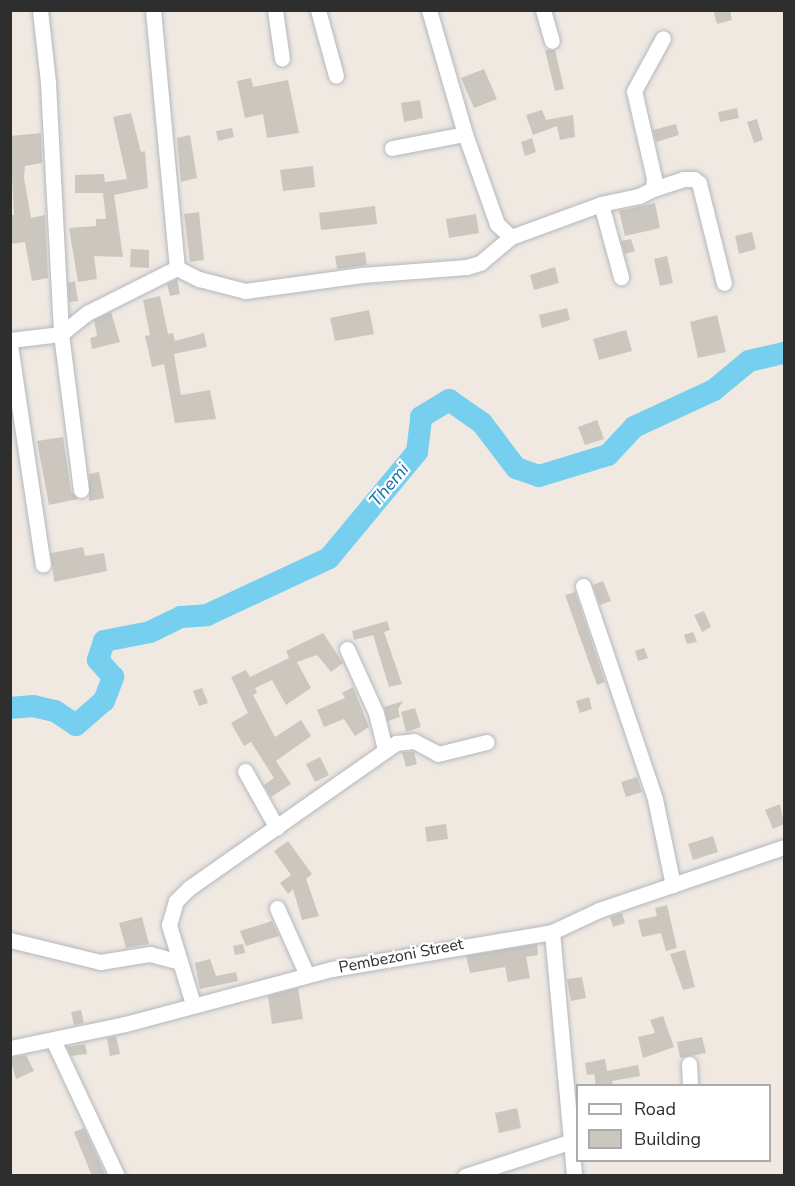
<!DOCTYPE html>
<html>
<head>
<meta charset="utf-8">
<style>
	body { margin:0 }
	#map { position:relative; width:795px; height:1186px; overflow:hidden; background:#efe9e1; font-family:"Nunito Sans",sans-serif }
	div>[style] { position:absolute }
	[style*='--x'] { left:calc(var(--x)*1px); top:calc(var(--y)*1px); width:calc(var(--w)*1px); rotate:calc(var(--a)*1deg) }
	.river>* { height:22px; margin:-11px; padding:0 11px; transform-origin:11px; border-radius:11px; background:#76cfef }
	.building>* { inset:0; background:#cbc7bf }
	.roads { filter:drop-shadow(0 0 2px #b4b7c1) drop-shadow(0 0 2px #b4b7c1) }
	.minor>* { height:15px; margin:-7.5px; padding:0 7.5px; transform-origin:7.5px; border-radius:7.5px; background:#fff }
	span { translate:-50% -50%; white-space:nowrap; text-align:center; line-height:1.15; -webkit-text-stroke:4.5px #fff; paint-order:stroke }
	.street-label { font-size:16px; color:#2e2e2e }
	.water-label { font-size:18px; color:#0e6fa2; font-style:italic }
	.frame { position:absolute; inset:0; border:12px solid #2e2e2e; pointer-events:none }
	.legend { position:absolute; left:576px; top:1084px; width:195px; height:78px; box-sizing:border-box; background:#fff; border:2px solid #ababab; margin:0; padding:8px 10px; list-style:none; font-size:18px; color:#2e2e2e }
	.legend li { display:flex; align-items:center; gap:12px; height:30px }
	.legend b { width:30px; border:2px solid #ababab }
</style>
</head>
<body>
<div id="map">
	<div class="river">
		<i style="--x:10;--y:708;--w:23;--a:-5"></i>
		<i style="--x:33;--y:706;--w:23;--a:13"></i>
		<i style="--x:55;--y:711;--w:25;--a:34"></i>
		<i style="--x:76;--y:725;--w:37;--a:-41"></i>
		<i style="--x:104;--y:701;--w:26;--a:-69"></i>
		<i style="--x:113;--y:677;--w:23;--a:-131"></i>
		<i style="--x:98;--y:660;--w:20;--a:-72"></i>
		<i style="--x:104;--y:641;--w:47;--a:-11.1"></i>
		<i style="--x:150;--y:632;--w:34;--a:-26"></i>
		<i style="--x:181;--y:617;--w:26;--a:-4"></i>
		<i style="--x:207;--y:615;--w:135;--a:-25"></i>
		<i style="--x:329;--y:558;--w:138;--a:-50.3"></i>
		<i style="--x:417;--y:452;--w:35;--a:-83"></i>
		<i style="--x:421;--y:417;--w:33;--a:-31"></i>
		<i style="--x:449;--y:400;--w:40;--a:34.9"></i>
		<i style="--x:482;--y:423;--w:56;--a:52.9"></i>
		<i style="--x:516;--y:468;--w:24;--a:19"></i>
		<i style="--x:539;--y:476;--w:72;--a:-16.9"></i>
		<i style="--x:608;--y:455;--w:38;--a:-47"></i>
		<i style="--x:634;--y:427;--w:88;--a:-24.8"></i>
		<i style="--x:714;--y:390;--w:45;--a:-39.6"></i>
		<i style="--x:749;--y:361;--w:36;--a:-13"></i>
	</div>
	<div class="building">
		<i style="clip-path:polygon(713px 10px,730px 10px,732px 20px,717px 24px)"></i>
		<i style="clip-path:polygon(545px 50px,555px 50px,564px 89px,555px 91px)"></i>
		<i style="clip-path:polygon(484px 69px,497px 99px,474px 108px,461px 78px)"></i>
		<i style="clip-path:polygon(251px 78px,253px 87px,288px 80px,299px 133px,267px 138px,263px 114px,245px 118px,237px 81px)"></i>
		<i style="clip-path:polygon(420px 100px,423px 118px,404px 122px,401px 103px)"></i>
		<i style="clip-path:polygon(737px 108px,739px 118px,720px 122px,718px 112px)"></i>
		<i style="clip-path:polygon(542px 110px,546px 120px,573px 115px,575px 137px,560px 140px,557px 126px,533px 135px,526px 115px)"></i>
		<i style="clip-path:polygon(131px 113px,141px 152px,145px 151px,148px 188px,114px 195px,123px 257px,94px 256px,97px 279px,78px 282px,69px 228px,96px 226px,96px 219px,106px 219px,103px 193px,75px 193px,75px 175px,104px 174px,105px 182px,127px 179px,113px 117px)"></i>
		<i style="clip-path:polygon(757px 119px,763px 140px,754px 143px,747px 122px)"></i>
		<i style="clip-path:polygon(676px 124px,679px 135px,656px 142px,653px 130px)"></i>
		<i style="clip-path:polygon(232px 128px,234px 137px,218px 141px,216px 131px)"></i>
		<i style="clip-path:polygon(41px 133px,42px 163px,25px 166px,24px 178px,31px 218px,45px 215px,48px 278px,32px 281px,25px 242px,10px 244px,10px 215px,14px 215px,10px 136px)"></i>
		<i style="clip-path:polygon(190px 135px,197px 178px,181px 182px,177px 138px)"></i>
		<i style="clip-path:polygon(532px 138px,536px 152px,525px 156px,521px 142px)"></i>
		<i style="clip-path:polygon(313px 166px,315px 187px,283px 191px,280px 170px)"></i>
		<i style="clip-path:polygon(655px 203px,660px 228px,625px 236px,619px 211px)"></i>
		<i style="clip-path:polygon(375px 206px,377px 224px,321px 230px,319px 213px)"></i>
		<i style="clip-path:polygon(199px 212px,204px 260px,190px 262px,184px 214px)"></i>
		<i style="clip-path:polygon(476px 214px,479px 233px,449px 238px,446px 219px)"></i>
		<i style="clip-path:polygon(752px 232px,756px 249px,739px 254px,735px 236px)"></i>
		<i style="clip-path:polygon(631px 239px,635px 251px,625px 254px,621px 241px)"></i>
		<i style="clip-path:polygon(131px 249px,149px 250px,149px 268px,130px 267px)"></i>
		<i style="clip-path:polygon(365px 252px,367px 265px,337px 269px,335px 256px)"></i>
		<i style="clip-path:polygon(667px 256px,673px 283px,660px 286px,654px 259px)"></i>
		<i style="clip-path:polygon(555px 267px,559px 283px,534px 290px,530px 275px)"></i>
		<i style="clip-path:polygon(177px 279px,180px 294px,170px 296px,167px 284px)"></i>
		<i style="clip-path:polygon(75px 281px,78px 301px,69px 302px,68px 283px)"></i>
		<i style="clip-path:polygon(160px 296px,168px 334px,173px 333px,175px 341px,204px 333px,207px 347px,174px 354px,181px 395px,210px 390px,216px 419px,175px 423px,164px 364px,152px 367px,145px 336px,150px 335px,143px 300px)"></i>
		<i style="clip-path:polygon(567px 308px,570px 320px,542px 328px,539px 315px)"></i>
		<i style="clip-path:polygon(369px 310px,374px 334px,335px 341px,330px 318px)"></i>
		<i style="clip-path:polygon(111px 312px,120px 342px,92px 349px,90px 338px,97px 336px,94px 320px)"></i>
		<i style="clip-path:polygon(717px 315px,726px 352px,698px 358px,690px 322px)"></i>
		<i style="clip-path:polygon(626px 330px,632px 351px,599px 360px,593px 339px)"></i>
		<i style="clip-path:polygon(597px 420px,604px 439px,585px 445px,578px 427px)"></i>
		<i style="clip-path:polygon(63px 437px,71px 491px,78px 499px,49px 505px,37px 441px)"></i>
		<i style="clip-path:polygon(99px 472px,104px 498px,89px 501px,89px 474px)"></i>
		<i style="clip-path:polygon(83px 547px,85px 556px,104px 553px,107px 571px,54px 582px,51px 553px)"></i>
		<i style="clip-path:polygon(603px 581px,611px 601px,600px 605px,593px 585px)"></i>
		<i style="clip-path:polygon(575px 592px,605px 682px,597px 685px,565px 595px)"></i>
		<i style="clip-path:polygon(704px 611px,711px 627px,702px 632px,694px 615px)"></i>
		<i style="clip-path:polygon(387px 621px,390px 630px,384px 632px,402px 684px,389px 687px,373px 635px,354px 640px,352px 631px)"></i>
		<i style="clip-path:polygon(693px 632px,697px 642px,687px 644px,684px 635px)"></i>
		<i style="clip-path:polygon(323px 633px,343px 663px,331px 672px,317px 655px,297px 662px,311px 688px,286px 705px,272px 680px,255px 688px,257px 693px,253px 695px,275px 737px,301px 720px,311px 736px,276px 761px,291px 784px,271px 797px,264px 785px,274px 778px,251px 742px,244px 746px,231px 723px,248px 713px,231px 677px,246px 670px,250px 677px,289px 658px,286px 651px)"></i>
		<i style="clip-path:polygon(644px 648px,648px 658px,638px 661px,635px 651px)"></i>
		<i style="clip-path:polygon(353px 687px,369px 727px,355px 736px,344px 719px,324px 727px,317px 710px,345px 698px,342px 693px)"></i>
		<i style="clip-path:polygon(202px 688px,208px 703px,199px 706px,193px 691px)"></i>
		<i style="clip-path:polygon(589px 697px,592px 709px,580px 713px,576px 701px)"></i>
		<i style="clip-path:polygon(403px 701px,398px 709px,400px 717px,388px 721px,384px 707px)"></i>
		<i style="clip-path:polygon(415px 708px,421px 727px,406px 732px,401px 712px)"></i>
		<i style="clip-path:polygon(402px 752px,414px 752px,417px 764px,406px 767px)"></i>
		<i style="clip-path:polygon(320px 757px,329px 775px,315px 782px,306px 764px)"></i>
		<i style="clip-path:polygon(637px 777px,642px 792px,626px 797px,621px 782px)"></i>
		<i style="clip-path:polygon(780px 804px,784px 824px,773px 829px,765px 810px)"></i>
		<i style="clip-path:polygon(446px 824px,448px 839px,427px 842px,425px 827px)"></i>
		<i style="clip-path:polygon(713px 836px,718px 852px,693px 860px,688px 844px)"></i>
		<i style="clip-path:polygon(288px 841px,312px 874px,306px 879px,319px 916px,302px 920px,293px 889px,288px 894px,280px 883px,291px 875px,274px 851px)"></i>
		<i style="clip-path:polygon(667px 905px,677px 948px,666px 951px,661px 933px,642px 937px,638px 920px,657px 916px,655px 908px)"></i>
		<i style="clip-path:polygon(622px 913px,625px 923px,613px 927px,610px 917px)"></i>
		<i style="clip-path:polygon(142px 917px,149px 944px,126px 948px,119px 923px)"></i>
		<i style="clip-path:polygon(272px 921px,279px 936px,246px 946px,240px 931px)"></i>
		<i style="clip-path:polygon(243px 944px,245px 953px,235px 955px,233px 946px)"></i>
		<i style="clip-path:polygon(537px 944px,538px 955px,526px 957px,530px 978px,508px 982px,505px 967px,470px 973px,466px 956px)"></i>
		<i style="clip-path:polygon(685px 950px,695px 987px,683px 990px,670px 954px)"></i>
		<i style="clip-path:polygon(210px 959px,216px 976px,236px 972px,238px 981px,200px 989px,195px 963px)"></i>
		<i style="clip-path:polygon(582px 977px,586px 998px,571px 1001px,567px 979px)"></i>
		<i style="clip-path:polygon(298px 988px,303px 1019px,272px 1024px,268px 996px)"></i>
		<i style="clip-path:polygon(81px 1010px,84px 1023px,74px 1025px,71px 1012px)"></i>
		<i style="clip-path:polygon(663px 1016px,674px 1047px,643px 1058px,638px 1037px,655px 1033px,650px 1020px)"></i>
		<i style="clip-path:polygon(116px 1036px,120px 1054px,110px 1056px,107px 1038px)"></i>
		<i style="clip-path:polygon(702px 1037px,706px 1053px,680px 1058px,677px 1042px)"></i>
		<i style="clip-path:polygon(85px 1044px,87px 1054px,71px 1056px,67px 1047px)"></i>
		<i style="clip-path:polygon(26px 1055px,34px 1071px,16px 1079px,10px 1058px)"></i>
		<i style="clip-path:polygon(605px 1059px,607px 1071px,638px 1065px,640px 1076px,612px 1081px,613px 1086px,596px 1086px,594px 1074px,587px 1075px,585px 1063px)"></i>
		<i style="clip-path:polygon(517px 1108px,521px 1128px,499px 1133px,495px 1113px)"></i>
		<i style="clip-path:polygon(84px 1128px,106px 1176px,92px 1176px,74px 1132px)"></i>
	</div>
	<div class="roads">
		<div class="minor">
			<i style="--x:40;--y:10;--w:73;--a:83.7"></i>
			<i style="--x:48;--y:83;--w:251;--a:87"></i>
			<i style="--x:61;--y:334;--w:157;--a:82.7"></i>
			<i style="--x:153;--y:10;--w:259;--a:84.7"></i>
			<i style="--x:275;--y:10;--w:49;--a:81.9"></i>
			<i style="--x:318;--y:10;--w:68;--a:74.7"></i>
			<i style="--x:429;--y:10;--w:129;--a:73.8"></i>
			<i style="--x:465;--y:134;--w:96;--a:70.4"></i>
			<i style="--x:497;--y:224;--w:19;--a:43"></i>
			<i style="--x:511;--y:237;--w:96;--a:-20.1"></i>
			<i style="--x:601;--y:204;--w:39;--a:-12"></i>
			<i style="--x:639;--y:196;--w:16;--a:-27"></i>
			<i style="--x:653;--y:189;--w:11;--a:-85"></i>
			<i style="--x:654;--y:178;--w:89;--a:-102.9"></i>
			<i style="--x:634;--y:91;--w:60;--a:-61.3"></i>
			<i style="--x:543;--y:10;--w:32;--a:74"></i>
			<i style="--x:392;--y:148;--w:74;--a:-10.9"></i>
			<i style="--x:653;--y:189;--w:32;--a:-18"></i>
			<i style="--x:683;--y:179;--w:11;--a:0"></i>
			<i style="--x:694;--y:179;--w:6;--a:39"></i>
			<i style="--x:699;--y:183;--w:103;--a:76"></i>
			<i style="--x:601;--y:204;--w:76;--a:74.7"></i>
			<i style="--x:177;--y:268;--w:25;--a:27"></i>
			<i style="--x:199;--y:279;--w:48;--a:14.6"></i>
			<i style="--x:245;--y:291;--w:118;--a:-7.8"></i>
			<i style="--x:362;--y:275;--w:105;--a:-4.4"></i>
			<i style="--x:467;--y:267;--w:14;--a:-17"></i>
			<i style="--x:480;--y:263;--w:40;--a:-40"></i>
			<i style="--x:10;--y:340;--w:51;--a:-6.7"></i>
			<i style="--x:61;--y:334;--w:33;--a:-39"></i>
			<i style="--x:87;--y:313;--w:101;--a:-26.6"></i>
			<i style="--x:10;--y:345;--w:222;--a:81.5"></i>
			<i style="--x:583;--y:586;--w:225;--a:71.3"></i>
			<i style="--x:655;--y:799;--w:88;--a:78.2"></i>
			<i style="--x:347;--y:649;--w:70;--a:65.6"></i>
			<i style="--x:376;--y:713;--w:38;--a:76"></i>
			<i style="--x:245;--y:771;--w:65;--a:60.7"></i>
			<i style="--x:277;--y:908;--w:73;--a:65.9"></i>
			<i style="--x:552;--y:932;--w:245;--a:84.8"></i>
			<i style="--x:10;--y:940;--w:93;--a:13.7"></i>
			<i style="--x:100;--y:962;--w:51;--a:-9.1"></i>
			<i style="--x:150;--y:954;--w:31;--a:15"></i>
			<i style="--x:193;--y:1004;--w:83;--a:-106.9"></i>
			<i style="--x:169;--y:925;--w:25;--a:-74"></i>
			<i style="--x:176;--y:901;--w:18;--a:-45"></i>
			<i style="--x:189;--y:888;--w:253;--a:-35"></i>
			<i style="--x:396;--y:743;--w:18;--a:-6"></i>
			<i style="--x:414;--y:741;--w:27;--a:28"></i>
			<i style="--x:438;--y:754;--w:50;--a:-13.8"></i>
			<i style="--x:53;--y:1040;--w:150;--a:64.8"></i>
			<i style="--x:10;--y:1048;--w:117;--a:-11.8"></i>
			<i style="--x:125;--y:1024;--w:214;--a:-14.9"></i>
			<i style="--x:332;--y:969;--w:223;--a:-9.5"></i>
			<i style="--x:552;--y:932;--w:52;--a:-25.1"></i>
			<i style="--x:599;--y:910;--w:195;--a:-18.8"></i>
			<i style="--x:689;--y:1064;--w:22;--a:87"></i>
			<i style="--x:465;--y:1176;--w:113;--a:-18.1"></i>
		</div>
	</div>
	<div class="street-label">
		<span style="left:401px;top:956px;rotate:-11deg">Pembezoni Street</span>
	</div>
	<div class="water-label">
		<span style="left:389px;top:485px;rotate:-50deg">Themi</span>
	</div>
	<div class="frame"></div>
	<ul class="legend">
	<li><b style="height:8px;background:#fff"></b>Road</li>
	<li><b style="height:16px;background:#cbc7bf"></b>Building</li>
	</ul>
</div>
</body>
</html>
